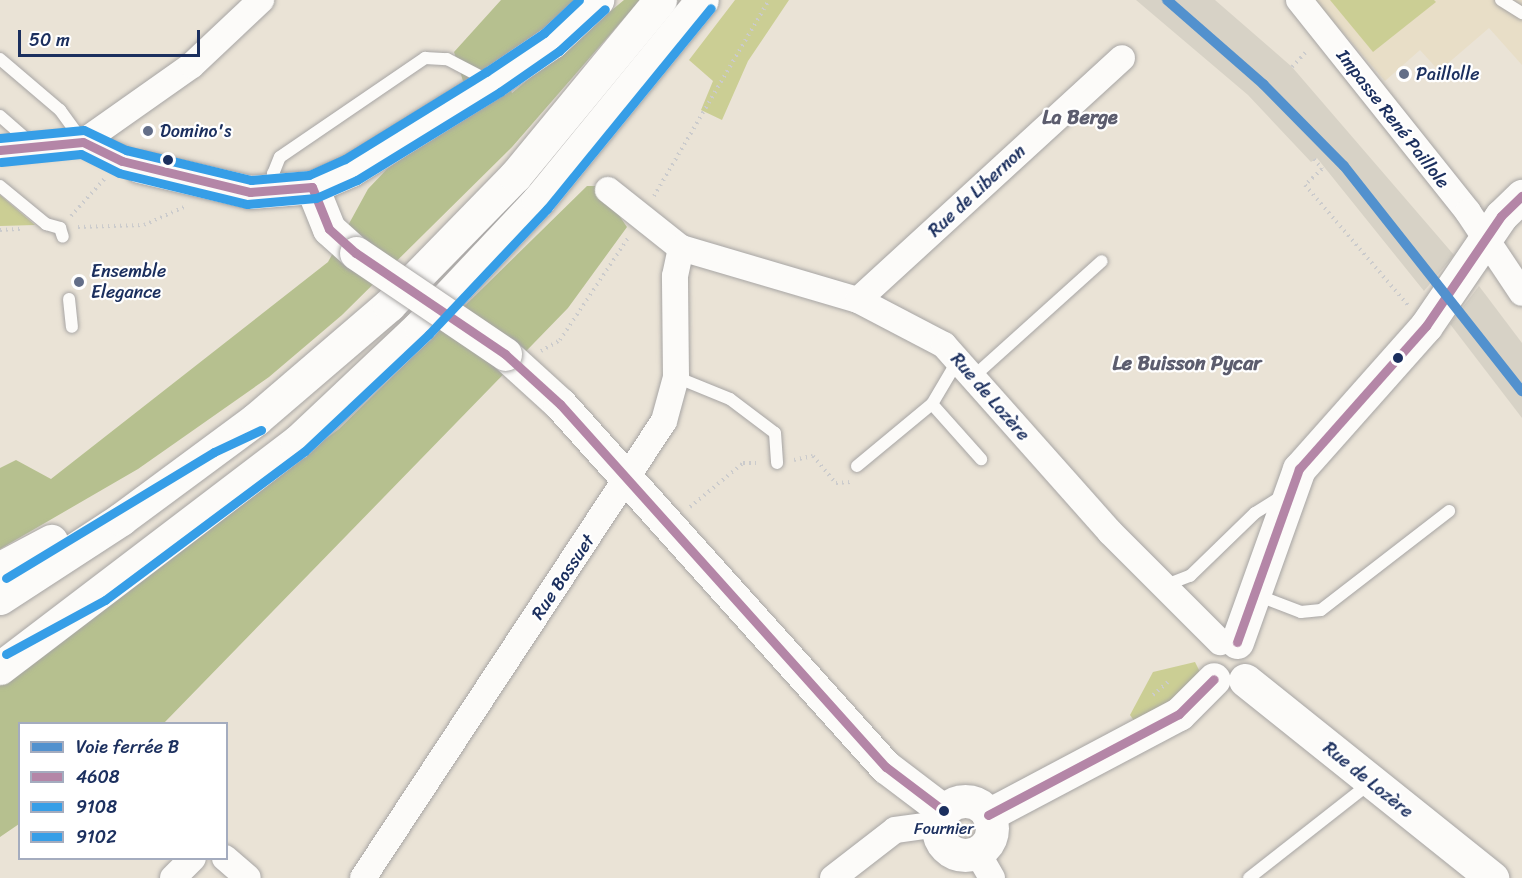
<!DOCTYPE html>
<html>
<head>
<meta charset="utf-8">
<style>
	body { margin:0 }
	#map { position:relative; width:1522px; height:878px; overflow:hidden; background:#eae3d6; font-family:Sriracha,sans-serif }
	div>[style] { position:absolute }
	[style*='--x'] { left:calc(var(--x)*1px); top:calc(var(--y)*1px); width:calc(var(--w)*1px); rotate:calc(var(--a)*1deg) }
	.built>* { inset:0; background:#e8dec7 }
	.industrial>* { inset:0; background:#d7d2c6 }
	.green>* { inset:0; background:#cbce94 }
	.forest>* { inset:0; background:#b6c08f }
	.path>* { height:4px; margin-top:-2px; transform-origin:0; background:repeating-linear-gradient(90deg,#cbcbcc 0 1.5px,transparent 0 6px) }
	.roads { filter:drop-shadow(0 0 2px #a7a5a4) drop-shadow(0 0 2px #a7a5a4) }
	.lane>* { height:12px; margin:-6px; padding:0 6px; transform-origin:6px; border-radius:6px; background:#fcfbf9 }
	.street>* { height:26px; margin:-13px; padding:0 13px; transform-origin:13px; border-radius:13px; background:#fcfbf9 }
	.secondary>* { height:33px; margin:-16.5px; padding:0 16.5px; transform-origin:16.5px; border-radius:16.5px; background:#fcfbf9 }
	.secondary>.ring { margin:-16.5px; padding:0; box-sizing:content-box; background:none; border:33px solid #fcfbf9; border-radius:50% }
	.highway>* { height:33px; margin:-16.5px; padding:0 16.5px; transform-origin:16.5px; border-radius:16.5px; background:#fcfbf9 }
	.bridges { filter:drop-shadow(0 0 2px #a7a5a4) drop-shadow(0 0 2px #a7a5a4) }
	.secondary-bridge>* { height:33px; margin:-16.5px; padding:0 16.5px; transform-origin:16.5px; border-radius:16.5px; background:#fcfbf9 }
	.bus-1>* { height:9px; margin:-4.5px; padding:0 4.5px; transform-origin:4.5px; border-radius:4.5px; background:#b486a7 }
	.bus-2>* { height:9px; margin:-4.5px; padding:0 4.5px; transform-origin:4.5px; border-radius:4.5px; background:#369ee7 }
	.bus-3>* { height:9px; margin:-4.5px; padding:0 4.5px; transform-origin:4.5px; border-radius:4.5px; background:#369ee7 }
	.rail-1>* { height:10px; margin:-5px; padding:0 5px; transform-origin:5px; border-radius:5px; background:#5291ce }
	.dots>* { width:16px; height:16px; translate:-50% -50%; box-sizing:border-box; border:3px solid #fff; border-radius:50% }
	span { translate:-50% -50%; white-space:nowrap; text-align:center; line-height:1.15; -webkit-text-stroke:4.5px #fff; paint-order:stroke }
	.bus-label { font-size:16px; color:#1b2f5e }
	.poi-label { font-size:18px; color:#1b2f5e }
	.left { translate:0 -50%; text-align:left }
	.street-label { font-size:18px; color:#1b2f5e }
	.neighbourhood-label { font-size:20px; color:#5c5d6e; font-weight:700 }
	.legend { position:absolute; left:18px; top:722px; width:210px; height:138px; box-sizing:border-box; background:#fff; border:2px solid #a4acbf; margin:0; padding:8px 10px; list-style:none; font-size:18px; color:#1b2f5e }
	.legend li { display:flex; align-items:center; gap:12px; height:30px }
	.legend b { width:30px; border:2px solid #a4acbf }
	.scale { position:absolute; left:18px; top:30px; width:182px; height:27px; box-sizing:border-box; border:3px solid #1b2f5e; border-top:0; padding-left:8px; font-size:18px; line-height:21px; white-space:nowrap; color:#1b2f5e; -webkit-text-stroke:4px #fff; paint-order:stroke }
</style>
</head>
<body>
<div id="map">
	<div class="built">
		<i style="clip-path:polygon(1315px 0,1522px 0,1522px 65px,1489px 28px,1439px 71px,1420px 50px,1385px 81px)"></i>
	</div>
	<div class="industrial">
		<i style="clip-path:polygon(1136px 0,1215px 0,1292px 67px,1454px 255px,1424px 291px,1317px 158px,1311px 162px,1248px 95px)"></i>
		<i style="clip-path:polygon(1479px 286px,1522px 343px,1522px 418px,1450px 324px)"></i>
	</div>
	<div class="green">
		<i style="clip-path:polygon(735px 0,789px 0,748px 61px,722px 120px,701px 110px,713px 81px,689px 60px)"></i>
		<i style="clip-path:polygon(1330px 0,1434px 0,1436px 2px,1373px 52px)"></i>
		<i style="clip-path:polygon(0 195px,35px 225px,0 226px)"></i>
		<i style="clip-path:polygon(1195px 662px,1203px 678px,1143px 734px,1130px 715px,1153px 672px)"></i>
	</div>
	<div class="forest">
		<i style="clip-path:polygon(501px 0,576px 0,500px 66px,512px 93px,624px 0,640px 0,512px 147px,342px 315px,269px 377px,138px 469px,0 549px,0 468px,16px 460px,51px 479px,328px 262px,368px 189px,387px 169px,472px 110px,454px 52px)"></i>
		<i style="clip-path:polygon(587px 186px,599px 186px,627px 227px,568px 308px,164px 723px,20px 724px,19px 824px,0 837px,0 684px,339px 429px)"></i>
	</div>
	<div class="path">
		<i style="--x:1292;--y:67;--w:23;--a:-47"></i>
		<i style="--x:1314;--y:159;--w:13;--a:51"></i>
		<i style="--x:1322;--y:169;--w:23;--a:137"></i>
		<i style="--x:1305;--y:185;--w:158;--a:49.4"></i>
		<i style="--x:654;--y:196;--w:227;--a:-59.6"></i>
		<i style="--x:71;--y:216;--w:52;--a:-48.1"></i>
		<i style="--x:78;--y:227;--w:66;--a:-1.7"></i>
		<i style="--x:144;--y:225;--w:44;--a:-24.2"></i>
		<i style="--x:0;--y:230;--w:22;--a:-3"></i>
		<i style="--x:541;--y:351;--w:22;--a:-30"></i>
		<i style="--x:560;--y:340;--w:123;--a:-56.3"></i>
		<i style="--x:794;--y:460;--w:19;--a:-12"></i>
		<i style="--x:813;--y:456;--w:35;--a:50"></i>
		<i style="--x:836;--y:483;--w:15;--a:-4"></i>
		<i style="--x:690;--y:507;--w:69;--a:-39.7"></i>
		<i style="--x:743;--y:463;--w:17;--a:0"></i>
		<i style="--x:1153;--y:695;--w:20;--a:-41"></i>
	</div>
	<div class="roads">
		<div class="lane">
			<i style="--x:1501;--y:0;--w:25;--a:32"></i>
			<i style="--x:0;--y:59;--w:79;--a:40.4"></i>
			<i style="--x:60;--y:110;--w:39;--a:54"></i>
			<i style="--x:0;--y:116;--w:41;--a:41.1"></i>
			<i style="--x:0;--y:186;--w:60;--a:39.6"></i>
			<i style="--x:46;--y:224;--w:15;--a:16"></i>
			<i style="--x:60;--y:228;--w:9;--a:72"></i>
			<i style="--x:277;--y:187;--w:14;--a:-107"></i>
			<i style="--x:273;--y:174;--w:18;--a:-68"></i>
			<i style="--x:280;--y:157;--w:176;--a:-34.3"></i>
			<i style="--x:425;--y:58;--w:22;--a:3"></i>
			<i style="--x:447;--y:59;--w:45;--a:27.7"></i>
			<i style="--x:69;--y:299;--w:28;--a:84"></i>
			<i style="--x:676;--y:377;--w:58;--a:22.2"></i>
			<i style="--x:730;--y:399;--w:56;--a:37.1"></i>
			<i style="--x:775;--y:433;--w:30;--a:86"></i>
			<i style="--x:973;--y:377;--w:173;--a:-42"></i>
			<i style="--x:932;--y:404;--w:74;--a:48.3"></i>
			<i style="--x:857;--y:466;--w:97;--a:-39.6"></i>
			<i style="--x:932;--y:404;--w:51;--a:-59.4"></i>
			<i style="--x:1166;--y:585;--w:26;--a:-21"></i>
			<i style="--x:1190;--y:576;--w:91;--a:-44.1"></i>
			<i style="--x:1255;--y:513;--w:32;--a:-32"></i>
			<i style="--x:1254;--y:594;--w:50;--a:21"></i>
			<i style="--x:1301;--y:612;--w:20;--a:-6"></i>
			<i style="--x:1321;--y:610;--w:162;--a:-37.7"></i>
			<i style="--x:1249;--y:878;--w:154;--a:-38.1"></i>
		</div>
		<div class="street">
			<i style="--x:1299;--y:0;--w:271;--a:51.4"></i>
			<i style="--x:1468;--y:212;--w:97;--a:56.3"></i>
			<i style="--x:83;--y:142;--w:61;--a:23.2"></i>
			<i style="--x:0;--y:150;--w:83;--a:-5.5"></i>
			<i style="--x:83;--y:142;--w:133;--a:-35.2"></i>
			<i style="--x:192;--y:65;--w:95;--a:-43.3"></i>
			<i style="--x:608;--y:190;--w:93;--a:38.5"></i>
			<i style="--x:681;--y:248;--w:184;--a:16.4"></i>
			<i style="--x:858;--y:300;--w:97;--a:27.6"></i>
			<i style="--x:944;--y:345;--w:250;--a:48.4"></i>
			<i style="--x:1110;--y:532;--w:156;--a:45"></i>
			<i style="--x:858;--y:300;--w:358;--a:-42.5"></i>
			<i style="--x:977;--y:852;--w:30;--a:60"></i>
			<i style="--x:225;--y:858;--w:30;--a:41"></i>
			<i style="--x:173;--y:878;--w:28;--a:-45"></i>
			<i style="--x:363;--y:878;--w:547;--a:-56.63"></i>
			<i style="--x:664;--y:421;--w:46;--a:-74.7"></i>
			<i style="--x:676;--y:377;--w:101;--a:-90.6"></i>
			<i style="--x:675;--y:276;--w:29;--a:-78"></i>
			<i style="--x:833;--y:878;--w:78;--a:-37.7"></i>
			<i style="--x:895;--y:830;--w:43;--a:-7.9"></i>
		</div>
		<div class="secondary">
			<i style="--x:139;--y:166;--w:114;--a:13.2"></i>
			<i style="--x:250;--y:192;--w:62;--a:-4.6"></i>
			<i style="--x:312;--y:187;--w:43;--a:-23.6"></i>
			<i style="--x:351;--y:170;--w:167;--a:-31.8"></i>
			<i style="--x:493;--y:82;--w:71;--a:-34.1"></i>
			<i style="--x:552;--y:42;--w:62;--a:-43"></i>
			<i style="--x:312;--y:187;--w:45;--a:68"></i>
			<i style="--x:329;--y:229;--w:36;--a:42"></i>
			<i style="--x:505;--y:354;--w:74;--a:42.3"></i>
			<i style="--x:560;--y:404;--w:488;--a:48.1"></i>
			<i style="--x:886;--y:767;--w:73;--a:37.2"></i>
			<i style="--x:1237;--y:642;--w:184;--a:-70.3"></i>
			<i style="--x:1299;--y:469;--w:191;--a:-48.4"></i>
			<i style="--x:1426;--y:326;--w:133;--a:-55.7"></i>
			<i style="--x:1501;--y:216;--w:29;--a:-44"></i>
			<i style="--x:1245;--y:680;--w:317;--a:38.7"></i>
			<i class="ring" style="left:938px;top:801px;width:21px;height:21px"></i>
			<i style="--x:988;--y:815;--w:216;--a:-27.9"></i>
			<i style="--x:1179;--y:714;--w:49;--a:-45"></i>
		</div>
		<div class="highway">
			<i style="--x:0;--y:568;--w:58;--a:-27.9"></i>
			<i style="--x:0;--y:598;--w:145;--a:-33.1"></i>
			<i style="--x:121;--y:519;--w:168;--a:-36.5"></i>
			<i style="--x:256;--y:419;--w:175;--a:-40.6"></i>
			<i style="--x:389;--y:305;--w:180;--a:-45.7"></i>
			<i style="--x:515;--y:176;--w:228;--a:-50.5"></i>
			<i style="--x:0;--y:668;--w:373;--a:-37.3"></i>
			<i style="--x:297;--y:442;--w:169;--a:-43.3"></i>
			<i style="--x:420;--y:326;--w:172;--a:-46.7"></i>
			<i style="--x:538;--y:201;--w:259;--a:-50.8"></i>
		</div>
	</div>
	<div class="bridges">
		<div class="secondary-bridge">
			<i style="--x:356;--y:253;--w:180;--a:34.1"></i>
		</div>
	</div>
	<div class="bus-1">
		<i style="--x:0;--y:150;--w:83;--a:-5.5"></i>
		<i style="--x:83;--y:142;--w:43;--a:26"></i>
		<i style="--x:122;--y:161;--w:132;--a:13.6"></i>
		<i style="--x:250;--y:192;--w:62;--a:-4.6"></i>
		<i style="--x:312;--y:187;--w:45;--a:68"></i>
		<i style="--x:329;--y:229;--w:36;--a:42"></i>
		<i style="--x:356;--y:253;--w:180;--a:34.1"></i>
		<i style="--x:505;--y:354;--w:74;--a:42.3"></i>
		<i style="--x:560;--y:404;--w:488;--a:48.1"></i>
		<i style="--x:886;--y:767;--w:73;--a:37.2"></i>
		<i style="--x:1237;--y:642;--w:184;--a:-70.3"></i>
		<i style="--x:1299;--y:469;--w:191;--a:-48.4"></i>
		<i style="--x:1426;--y:326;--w:133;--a:-55.7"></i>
		<i style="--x:1501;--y:216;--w:29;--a:-44"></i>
		<i style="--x:988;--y:815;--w:216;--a:-27.9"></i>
		<i style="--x:1179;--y:714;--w:49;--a:-45"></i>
	</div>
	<div class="bus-2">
		<i style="--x:1;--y:162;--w:80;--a:-5.7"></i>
		<i style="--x:81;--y:154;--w:42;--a:26.6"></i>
		<i style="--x:119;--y:173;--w:132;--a:13.6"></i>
		<i style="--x:247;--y:204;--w:69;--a:-5"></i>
		<i style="--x:316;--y:198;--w:45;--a:-23.7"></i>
		<i style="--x:357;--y:180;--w:168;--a:-31.6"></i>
		<i style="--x:500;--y:92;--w:72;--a:-34.8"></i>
		<i style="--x:559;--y:51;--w:62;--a:-42.4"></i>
		<i style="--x:6;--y:578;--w:243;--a:-31.2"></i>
		<i style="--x:214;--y:452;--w:52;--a:-25.1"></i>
		<i style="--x:6;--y:654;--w:113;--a:-28.6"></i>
		<i style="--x:105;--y:600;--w:249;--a:-36.7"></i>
		<i style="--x:305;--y:451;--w:170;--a:-43.3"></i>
		<i style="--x:429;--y:334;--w:172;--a:-46.7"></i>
		<i style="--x:547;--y:209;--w:259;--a:-50.8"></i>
	</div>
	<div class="bus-3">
		<i style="--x:0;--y:138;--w:84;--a:-5.4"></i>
		<i style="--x:84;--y:130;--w:47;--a:25.5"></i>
		<i style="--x:126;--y:150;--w:129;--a:13.5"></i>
		<i style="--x:251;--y:180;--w:58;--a:-4.9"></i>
		<i style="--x:309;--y:175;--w:39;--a:-24"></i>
		<i style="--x:345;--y:159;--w:166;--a:-31.7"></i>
		<i style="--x:486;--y:72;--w:70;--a:-33.9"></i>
		<i style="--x:544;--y:33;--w:48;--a:-43.3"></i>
	</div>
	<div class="rail-1">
		<i style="--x:1167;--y:0;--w:128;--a:41.2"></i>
		<i style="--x:1263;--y:84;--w:115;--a:45.4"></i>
		<i style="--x:1344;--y:166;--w:287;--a:51.7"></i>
	</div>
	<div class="dots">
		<i style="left:1404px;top:74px;background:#636e88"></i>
		<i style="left:148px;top:131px;background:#636e88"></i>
		<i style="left:168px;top:160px;background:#1b2f5e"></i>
		<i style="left:79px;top:282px;background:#636e88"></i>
		<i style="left:1398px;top:358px;background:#1b2f5e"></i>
		<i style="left:944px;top:811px;background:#1b2f5e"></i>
	</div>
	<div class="bus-label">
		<span style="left:944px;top:829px">Fournier</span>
	</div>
	<div class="poi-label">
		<span class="left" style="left:1416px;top:74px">Paillolle</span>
		<span class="left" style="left:160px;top:131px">Domino's</span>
		<span class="left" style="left:91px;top:282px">Ensemble<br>Elegance</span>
	</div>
	<div class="street-label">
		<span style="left:1393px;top:119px;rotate:52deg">Impasse René Paillole</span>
		<span style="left:977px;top:191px;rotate:-43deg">Rue de Libernon</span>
		<span style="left:990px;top:397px;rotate:49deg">Rue de Lozère</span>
		<span style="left:563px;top:577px;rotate:-56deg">Rue Bossuet</span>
		<span style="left:1368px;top:780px;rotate:39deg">Rue de Lozère</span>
	</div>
	<div class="neighbourhood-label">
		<span style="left:1080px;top:117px">La Berge</span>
		<span style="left:1187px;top:363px">Le Buisson Pycar</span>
	</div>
	<ul class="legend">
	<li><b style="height:8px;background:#5291ce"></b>Voie ferrée B</li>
	<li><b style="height:8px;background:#b486a7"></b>4608</li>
	<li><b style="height:8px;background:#369ee7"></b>9108</li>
	<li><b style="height:8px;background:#369ee7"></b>9102</li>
	</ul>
	<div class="scale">50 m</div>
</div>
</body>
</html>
